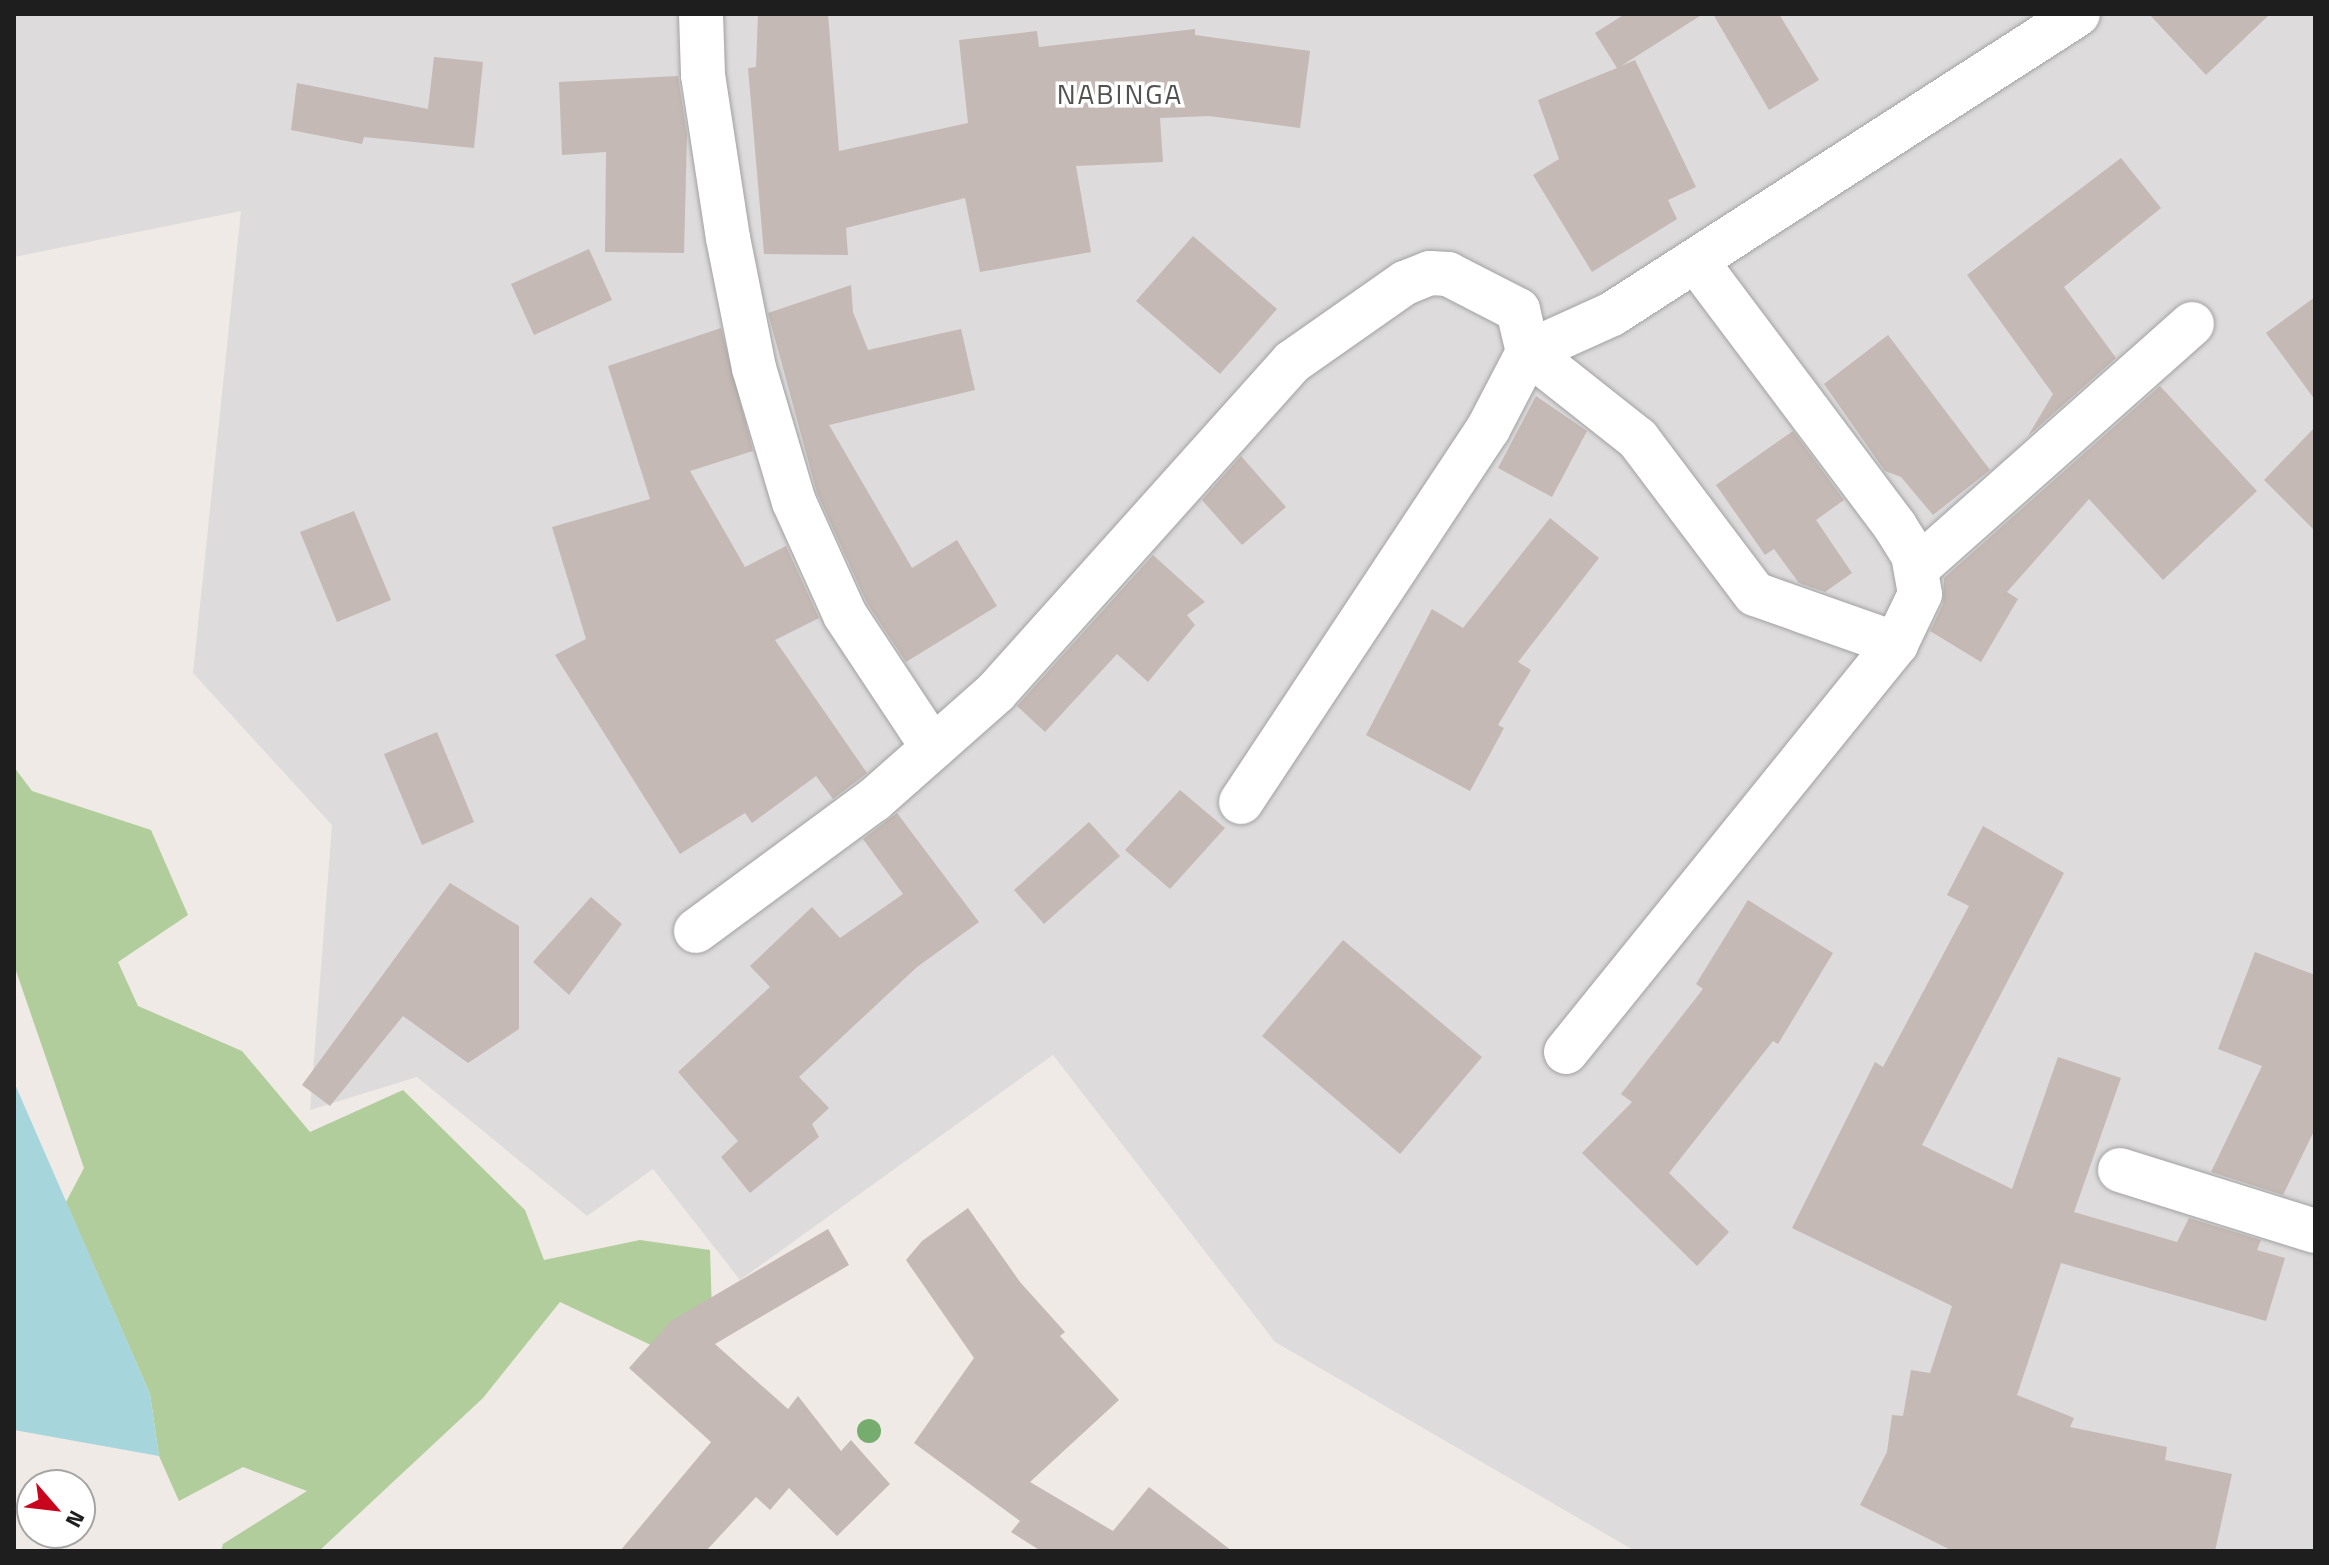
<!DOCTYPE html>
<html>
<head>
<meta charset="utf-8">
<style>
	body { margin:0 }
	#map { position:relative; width:2329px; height:1565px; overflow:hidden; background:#efeae5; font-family:"Titillium Web",sans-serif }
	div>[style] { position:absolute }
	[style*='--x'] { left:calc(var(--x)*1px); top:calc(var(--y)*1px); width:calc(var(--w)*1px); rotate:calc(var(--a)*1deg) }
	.residential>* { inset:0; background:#dddbdc }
	.forest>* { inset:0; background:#b0cd9b }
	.water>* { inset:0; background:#a6d6dc }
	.building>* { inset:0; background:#c4b9b4 }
	.roads { filter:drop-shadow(0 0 2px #a2a2a2) drop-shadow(0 0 2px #a2a2a2) }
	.minor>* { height:44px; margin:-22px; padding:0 22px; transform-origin:22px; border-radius:22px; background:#fff }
	.trees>* { width:24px; height:24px; margin:-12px; border-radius:50%; background:#76ad6f }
	span { translate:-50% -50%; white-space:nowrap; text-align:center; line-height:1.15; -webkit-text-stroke:7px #fff; paint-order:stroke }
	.quarter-label { font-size:28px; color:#515151; letter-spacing:2px }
	.frame { position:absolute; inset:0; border:16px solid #1e1e1e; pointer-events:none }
	.north { position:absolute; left:16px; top:1469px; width:80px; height:80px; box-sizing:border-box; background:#fff; border:2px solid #a5a5a5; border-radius:50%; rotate:118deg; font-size:22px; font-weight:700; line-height:32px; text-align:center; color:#1e1e1e }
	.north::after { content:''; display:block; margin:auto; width:28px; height:36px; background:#c8051d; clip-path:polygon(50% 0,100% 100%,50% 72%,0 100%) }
</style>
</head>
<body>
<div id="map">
	<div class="residential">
		<i style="clip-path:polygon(14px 14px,2315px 14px,2315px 1551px,1635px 1551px,1275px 1342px,1053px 1055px,740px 1280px,653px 1169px,587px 1216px,417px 1077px,310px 1110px,332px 825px,193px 673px,241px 211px,14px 257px)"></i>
	</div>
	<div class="forest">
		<i style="clip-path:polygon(14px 767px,32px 791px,151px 830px,188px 915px,118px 962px,138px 1006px,242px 1051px,310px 1132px,403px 1090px,525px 1210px,544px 1260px,640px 1240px,710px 1250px,712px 1313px,653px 1346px,560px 1302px,483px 1398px,319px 1551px,221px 1551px,223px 1544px,307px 1491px,243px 1467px,179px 1501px,159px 1456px,150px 1394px,66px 1202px,84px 1168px,14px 965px)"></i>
	</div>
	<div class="water">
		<i style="clip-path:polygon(14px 1082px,150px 1394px,159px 1456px,14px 1430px)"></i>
	</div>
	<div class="building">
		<i style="clip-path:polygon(758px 14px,828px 14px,839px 151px,968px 123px,959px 40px,1037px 31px,1039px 47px,1195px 29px,1195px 35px,1310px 51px,1300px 128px,1209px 116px,1160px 118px,1163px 162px,1076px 166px,1091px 252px,980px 272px,965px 198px,846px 228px,848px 255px,764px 254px,748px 68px,756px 67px)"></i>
		<i style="clip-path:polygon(1625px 14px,1703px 14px,1621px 66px,1635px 60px,1696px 187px,1668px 200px,1677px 219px,1592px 272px,1533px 175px,1559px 159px,1538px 100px,1617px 68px,1595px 33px)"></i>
		<i style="clip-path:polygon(1713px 14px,1779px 14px,1819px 80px,1769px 110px)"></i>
		<i style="clip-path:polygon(2149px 14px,2270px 14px,2206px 75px)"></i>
		<i style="clip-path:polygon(434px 57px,483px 62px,474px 148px,364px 137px,362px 144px,291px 130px,297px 83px,428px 109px)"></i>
		<i style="clip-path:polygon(678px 76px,687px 134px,684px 253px,605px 252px,606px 152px,562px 155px,559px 82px)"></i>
		<i style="clip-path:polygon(2121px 158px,2161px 208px,2064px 287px,2116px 358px,2028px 436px,2053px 394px,1967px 275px)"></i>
		<i style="clip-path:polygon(1193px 236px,1277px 309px,1220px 374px,1136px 301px)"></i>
		<i style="clip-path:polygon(589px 249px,612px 300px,534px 335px,511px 284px)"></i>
		<i style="clip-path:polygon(851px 285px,853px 312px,868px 350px,961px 329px,975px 390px,829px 425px,912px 568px,957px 540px,997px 606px,906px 662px,867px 603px,817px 493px,768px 313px)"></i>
		<i style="clip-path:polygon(2315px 297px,2315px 400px,2266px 333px)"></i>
		<i style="clip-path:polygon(721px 328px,753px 451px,690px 471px,745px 567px,786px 546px,819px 618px,775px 640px,867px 773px,833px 799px,816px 776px,752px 823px,745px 813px,680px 854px,555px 655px,586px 639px,552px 527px,650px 499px,608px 366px)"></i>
		<i style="clip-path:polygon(1888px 335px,1990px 470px,1933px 515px,1901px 477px,1885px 471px,1824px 384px)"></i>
		<i style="clip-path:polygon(2160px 386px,2257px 491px,2163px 580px,2089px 499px,2007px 592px,2018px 599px,1981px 662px,1930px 631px,1943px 604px,1944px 578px)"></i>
		<i style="clip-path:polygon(1536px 396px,1587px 431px,1552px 497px,1498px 468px)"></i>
		<i style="clip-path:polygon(2315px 427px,2315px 531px,2264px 480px)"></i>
		<i style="clip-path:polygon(1793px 431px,1844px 500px,1816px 520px,1852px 573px,1825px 592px,1799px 583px,1774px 549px,1765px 555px,1716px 485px)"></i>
		<i style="clip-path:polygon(1241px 456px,1286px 507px,1242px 545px,1202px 500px)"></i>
		<i style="clip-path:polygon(354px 511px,391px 600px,337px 622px,300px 532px)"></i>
		<i style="clip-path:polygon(1550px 518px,1599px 558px,1518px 662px,1531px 670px,1498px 725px,1504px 728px,1470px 791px,1366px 735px,1432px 609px,1463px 628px)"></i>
		<i style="clip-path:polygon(1153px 555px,1205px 602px,1187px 615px,1195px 625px,1148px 682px,1117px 654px,1045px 732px,1017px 706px)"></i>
		<i style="clip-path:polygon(437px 732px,474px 822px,422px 845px,384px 754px)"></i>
		<i style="clip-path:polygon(1180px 790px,1225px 828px,1170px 889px,1125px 850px)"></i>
		<i style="clip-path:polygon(897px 813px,979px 922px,917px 967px,799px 1077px,829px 1108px,812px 1124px,819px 1137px,750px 1193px,721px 1157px,738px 1141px,678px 1072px,770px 987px,750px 966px,812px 907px,840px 938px,903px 894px,863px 839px)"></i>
		<i style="clip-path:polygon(1089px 822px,1120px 856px,1044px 924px,1014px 890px)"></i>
		<i style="clip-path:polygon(1983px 826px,2064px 873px,1922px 1145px,2012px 1189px,2058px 1057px,2121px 1078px,2074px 1212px,2177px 1242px,2189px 1218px,2261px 1240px,2257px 1250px,2285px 1258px,2266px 1321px,2061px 1263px,2017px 1395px,2074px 1418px,2070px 1427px,2167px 1447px,2165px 1460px,2232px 1474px,2215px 1551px,1953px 1551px,1860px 1505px,1887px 1452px,1892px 1415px,1903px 1416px,1911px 1370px,1930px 1373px,1952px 1306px,1792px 1228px,1875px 1062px,1883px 1067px,1969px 906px,1947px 895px)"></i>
		<i style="clip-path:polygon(450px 883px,519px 926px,519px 1029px,468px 1063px,403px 1016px,330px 1106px,302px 1085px)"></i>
		<i style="clip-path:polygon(591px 897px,622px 924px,569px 995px,533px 962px)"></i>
		<i style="clip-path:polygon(1748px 900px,1833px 953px,1778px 1044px,1773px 1041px,1669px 1173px,1729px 1232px,1697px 1266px,1582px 1153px,1632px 1102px,1621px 1094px,1703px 989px,1696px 984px)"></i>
		<i style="clip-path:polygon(1343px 940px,1482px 1057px,1400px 1154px,1262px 1036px)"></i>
		<i style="clip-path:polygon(2255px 952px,2315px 975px,2315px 1129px,2283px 1195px,2211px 1172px,2262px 1066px,2218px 1049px)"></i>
		<i style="clip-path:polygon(968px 1208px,1020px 1282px,1065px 1332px,1060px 1336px,1119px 1400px,1030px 1482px,1113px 1531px,1149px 1487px,1232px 1551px,1041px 1551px,1011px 1532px,1020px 1521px,914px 1443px,974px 1358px,906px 1260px,922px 1241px)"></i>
		<i style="clip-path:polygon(828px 1229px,849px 1265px,715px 1344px,788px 1409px,798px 1396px,841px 1451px,851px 1440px,890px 1484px,837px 1536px,789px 1488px,770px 1510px,756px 1497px,706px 1551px,620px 1551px,711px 1442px,629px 1368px,671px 1321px)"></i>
	</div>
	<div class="roads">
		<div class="minor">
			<i style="--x:701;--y:14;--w:61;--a:88.1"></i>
			<i style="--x:703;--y:75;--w:165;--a:81.3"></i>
			<i style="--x:728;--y:238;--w:133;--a:78.7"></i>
			<i style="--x:754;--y:368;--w:140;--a:73.4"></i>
			<i style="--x:794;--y:502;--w:124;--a:65.7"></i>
			<i style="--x:845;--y:615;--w:159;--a:56.5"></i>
			<i style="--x:1916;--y:569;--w:369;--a:-41.6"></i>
			<i style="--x:1241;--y:802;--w:447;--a:-56.5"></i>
			<i style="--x:1488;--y:429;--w:87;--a:-62.5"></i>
			<i style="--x:1528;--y:352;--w:92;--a:-24.3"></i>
			<i style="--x:1612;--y:314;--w:554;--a:-32.77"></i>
			<i style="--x:696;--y:931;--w:221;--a:-36.4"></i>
			<i style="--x:874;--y:800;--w:163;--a:-41.5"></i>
			<i style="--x:996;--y:692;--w:443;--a:-48.1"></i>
			<i style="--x:1292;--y:362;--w:138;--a:-35"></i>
			<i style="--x:1405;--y:283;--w:27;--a:-22"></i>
			<i style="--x:1430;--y:273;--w:18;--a:3"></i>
			<i style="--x:1448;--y:274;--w:79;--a:27.2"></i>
			<i style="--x:1518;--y:310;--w:43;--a:76.6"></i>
			<i style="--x:1528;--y:352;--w:140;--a:38.3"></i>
			<i style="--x:1638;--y:439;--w:194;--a:53"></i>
			<i style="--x:1755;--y:594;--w:150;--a:19.5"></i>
			<i style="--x:1566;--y:1052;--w:525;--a:-51.03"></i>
			<i style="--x:1896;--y:644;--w:55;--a:-64.4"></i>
			<i style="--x:1920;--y:594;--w:40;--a:-100"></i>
			<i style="--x:1913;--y:555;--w:34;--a:-122"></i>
			<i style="--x:1895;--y:526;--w:331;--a:-126.9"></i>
			<i style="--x:2120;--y:1170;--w:204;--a:17.4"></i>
		</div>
	</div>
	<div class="trees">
		<i style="left:869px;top:1431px"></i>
	</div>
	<div class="quarter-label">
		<span style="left:1120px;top:94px">NABINGA</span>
	</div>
	<div class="frame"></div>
	<div class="north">N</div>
</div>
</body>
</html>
